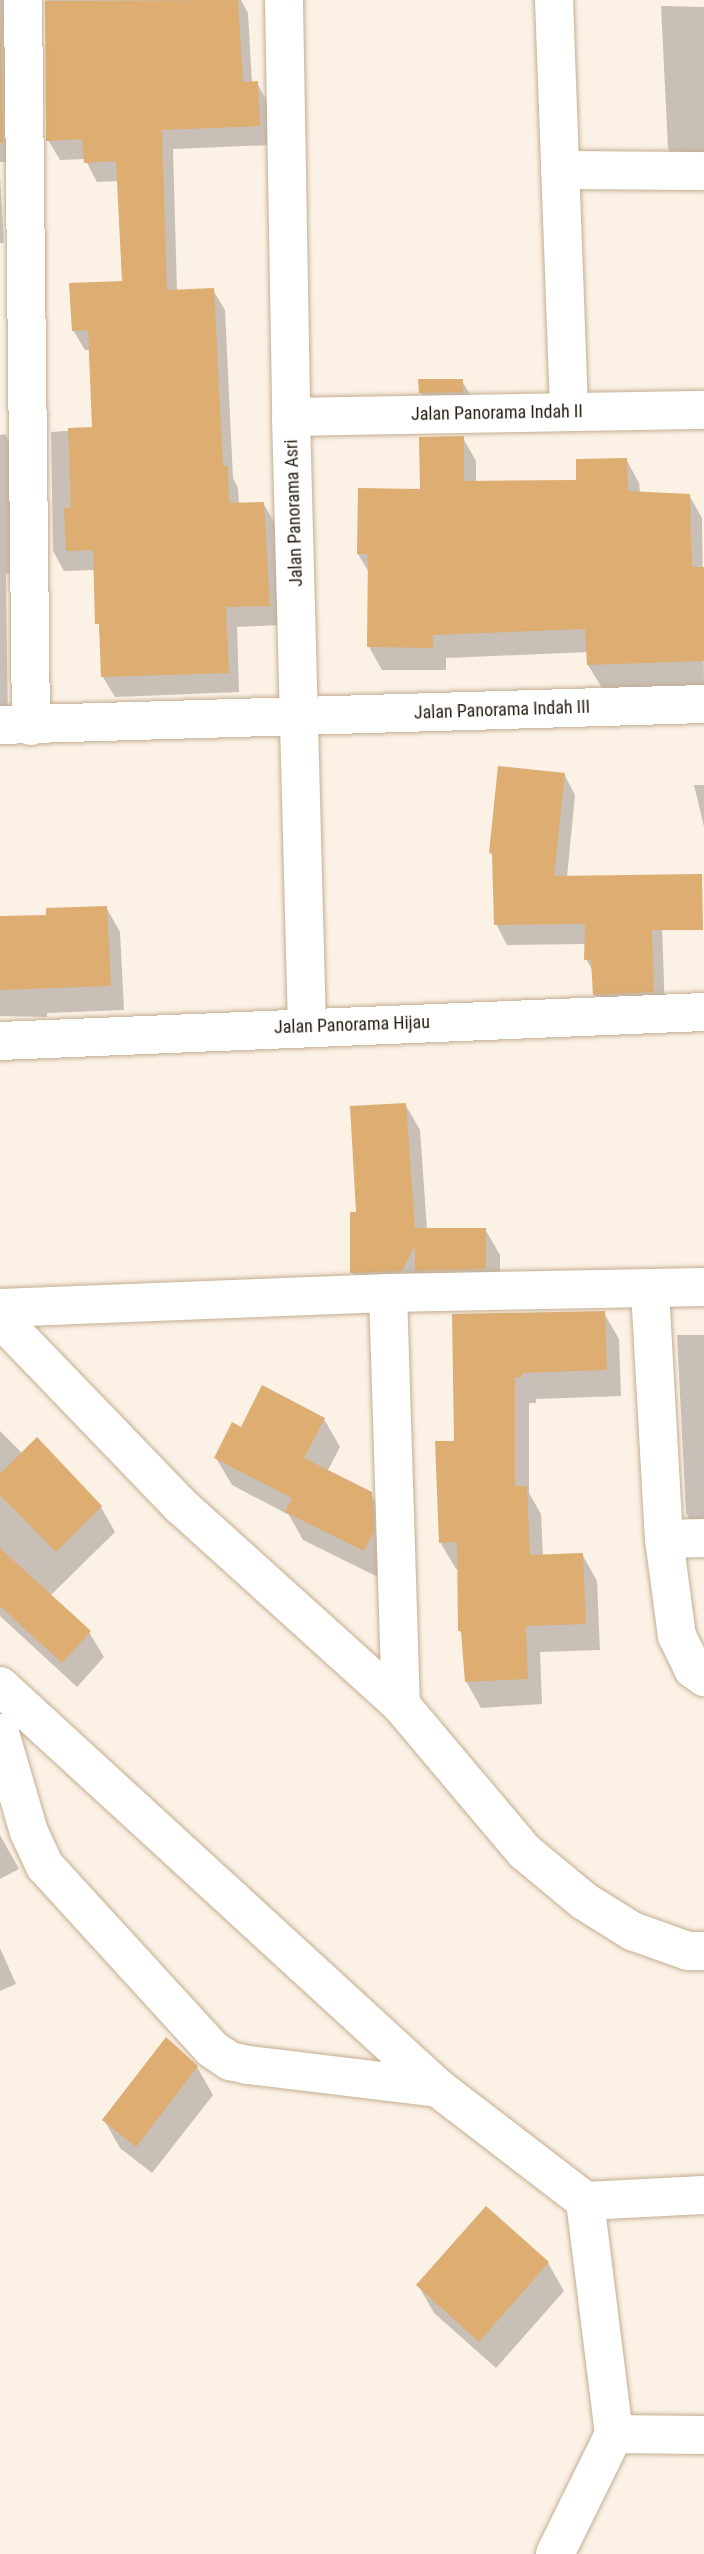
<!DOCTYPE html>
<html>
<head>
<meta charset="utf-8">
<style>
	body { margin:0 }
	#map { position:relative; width:704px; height:2554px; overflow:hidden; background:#fbf1e5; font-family:"Roboto Condensed",sans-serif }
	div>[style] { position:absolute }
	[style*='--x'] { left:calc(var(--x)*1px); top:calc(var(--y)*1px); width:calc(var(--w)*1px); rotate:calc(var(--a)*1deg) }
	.shadow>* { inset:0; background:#0003 }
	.building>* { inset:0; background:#ddad71 }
	.roads { filter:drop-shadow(0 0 2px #c4ad90) drop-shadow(0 0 2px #c4ad90) }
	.minor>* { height:38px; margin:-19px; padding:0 19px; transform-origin:19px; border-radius:19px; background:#fff }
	span { translate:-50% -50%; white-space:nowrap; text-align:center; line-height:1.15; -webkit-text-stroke:6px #fff; paint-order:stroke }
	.street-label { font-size:18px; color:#261d12 }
</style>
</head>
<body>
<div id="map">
	<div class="shadow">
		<i style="clip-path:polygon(0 0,26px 0,13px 162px,0 162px)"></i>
		<i style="clip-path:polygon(44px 0,241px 0,248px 13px,252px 83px,257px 83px,268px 103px,270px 145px,173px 149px,177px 291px,213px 290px,225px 310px,233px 478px,238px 488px,239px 504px,263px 503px,275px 523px,280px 625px,237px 627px,239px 692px,115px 697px,103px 677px,95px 570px,64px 571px,53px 551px,51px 432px,93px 429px,91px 350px,85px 350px,73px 330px,123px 283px,119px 181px,97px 182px,85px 159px,60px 160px,48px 140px,47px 1px)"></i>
		<i style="clip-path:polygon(661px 6px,704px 7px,704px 168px,680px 168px,668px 148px)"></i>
		<i style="clip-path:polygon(0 175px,4px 243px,0 243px)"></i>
		<i style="clip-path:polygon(462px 381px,471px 396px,429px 408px,420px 392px)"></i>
		<i style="clip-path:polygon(5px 434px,16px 454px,18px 573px,6px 574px,8px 722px,0 723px,0 435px)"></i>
		<i style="clip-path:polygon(463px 438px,476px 461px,476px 483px,578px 482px,626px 459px,639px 483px,640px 493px,689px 495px,702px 518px,704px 685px,602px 688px,588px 665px,588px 652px,446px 658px,446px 670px,382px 670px,369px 647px,370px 574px,358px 554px,421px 491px)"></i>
		<i style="clip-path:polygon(564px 774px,575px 795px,567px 877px,661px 896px,665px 1012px,606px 1014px,594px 994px,594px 973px,586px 959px,586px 944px,507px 945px,496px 924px,494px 859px,491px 853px)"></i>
		<i style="clip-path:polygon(694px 785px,704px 785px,704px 827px)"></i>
		<i style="clip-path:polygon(106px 907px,120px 932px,124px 1010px,47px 1013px,47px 1017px,0 1016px,0 917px,48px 917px)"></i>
		<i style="clip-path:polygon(405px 1104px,420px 1130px,427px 1230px,485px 1229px,500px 1255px,500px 1295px,367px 1298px,352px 1272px,357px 1214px)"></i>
		<i style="clip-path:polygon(604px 1313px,619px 1339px,621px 1396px,536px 1399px,536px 1403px,529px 1403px,529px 1493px,541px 1514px,543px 1556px,582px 1554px,597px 1581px,600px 1650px,540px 1652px,542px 1704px,481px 1708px,466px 1681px,464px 1637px,460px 1631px,459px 1569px,456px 1569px,440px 1542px,456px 1443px,453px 1315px)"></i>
		<i style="clip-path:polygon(677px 1335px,704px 1335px,704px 1535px,699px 1536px,686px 1513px)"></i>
		<i style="clip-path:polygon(324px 1419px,340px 1447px,327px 1472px,371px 1494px,387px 1522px,380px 1578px,303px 1540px,289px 1515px,232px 1485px,216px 1458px,242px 1429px)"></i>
		<i style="clip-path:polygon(0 1431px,23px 1454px,101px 1507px,115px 1532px,50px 1596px,89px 1632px,104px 1657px,77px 1687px,0 1616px)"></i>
		<i style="clip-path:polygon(0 1835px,19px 1869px,0 1879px)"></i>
		<i style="clip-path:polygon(0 1948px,16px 1984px,0 1991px)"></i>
		<i style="clip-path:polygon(197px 2067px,213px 2095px,152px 2173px,120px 2148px,104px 2120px)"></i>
		<i style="clip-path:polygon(548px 2263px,564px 2291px,496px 2368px,434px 2313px,418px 2285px)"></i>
	</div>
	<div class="building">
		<i style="clip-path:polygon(238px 0,243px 82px,258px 81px,260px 126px,162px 130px,167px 290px,214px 288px,223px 466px,228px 466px,229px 503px,264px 502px,270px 606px,226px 607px,229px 673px,101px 677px,99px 624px,95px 624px,93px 550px,66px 551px,64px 508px,71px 508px,68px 428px,92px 427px,88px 330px,72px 331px,69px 283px,122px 281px,116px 161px,84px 163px,82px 139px,46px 141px,45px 1px)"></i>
		<i style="clip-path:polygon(0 3px,3px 142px,0 143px)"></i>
		<i style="clip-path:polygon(418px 379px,463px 379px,463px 392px,419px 393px)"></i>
		<i style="clip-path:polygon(464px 436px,464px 481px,576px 480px,576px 459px,627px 458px,628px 491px,690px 494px,692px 567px,704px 567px,704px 661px,587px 665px,585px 629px,433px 635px,433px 648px,367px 647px,368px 554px,357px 554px,358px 488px,420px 489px,419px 437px)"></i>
		<i style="clip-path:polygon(498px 766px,565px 773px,554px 876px,702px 874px,703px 930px,652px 930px,654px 992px,593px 995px,591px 960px,584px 960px,585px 924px,494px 925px,492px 854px,489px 853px)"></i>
		<i style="clip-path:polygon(107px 906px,111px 986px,0 990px,0 916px,46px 915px,46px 908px)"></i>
		<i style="clip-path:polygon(406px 1103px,415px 1228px,486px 1228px,486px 1269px,415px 1271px,415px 1245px,402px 1271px,350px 1273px,350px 1212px,356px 1212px,350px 1106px)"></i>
		<i style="clip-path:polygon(605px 1311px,607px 1370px,522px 1373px,522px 1377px,515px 1377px,515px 1486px,527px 1486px,530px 1555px,583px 1553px,586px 1624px,526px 1626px,528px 1679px,465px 1682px,461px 1631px,458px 1631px,457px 1542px,439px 1543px,435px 1441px,454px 1441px,452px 1314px)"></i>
		<i style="clip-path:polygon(262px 1385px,325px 1418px,304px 1458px,372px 1492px,374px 1531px,364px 1551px,285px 1512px,292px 1498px,214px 1458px,232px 1422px,241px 1427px)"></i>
		<i style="clip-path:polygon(37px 1437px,102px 1506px,56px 1552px,0 1495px,0 1474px)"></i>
		<i style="clip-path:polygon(0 1548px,91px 1631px,62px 1663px,0 1606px)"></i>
		<i style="clip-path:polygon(166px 2037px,198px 2066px,136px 2147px,102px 2120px)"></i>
		<i style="clip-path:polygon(486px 2206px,549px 2262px,479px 2342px,416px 2285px)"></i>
	</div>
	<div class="roads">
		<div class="minor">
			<i style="--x:23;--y:0;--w:726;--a:89.37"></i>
			<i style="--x:284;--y:0;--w:417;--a:89"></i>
			<i style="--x:291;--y:417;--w:609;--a:88.5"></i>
			<i style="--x:554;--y:0;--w:412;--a:87.9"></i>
			<i style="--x:560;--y:170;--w:144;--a:0.4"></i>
			<i style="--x:291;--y:417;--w:413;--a:-1"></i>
			<i style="--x:0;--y:725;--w:704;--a:-1.71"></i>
			<i style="--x:0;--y:1041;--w:705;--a:-2.36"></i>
			<i style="--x:650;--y:1290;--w:249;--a:86.8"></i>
			<i style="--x:664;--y:1539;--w:98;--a:82.4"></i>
			<i style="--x:677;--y:1636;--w:37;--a:64"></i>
			<i style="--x:693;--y:1669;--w:14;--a:36"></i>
			<i style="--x:388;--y:1293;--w:412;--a:88.2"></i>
			<i style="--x:0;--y:1308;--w:388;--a:-2.2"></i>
			<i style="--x:388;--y:1293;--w:316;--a:-1.1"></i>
			<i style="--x:0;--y:1318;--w:261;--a:46.1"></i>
			<i style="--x:181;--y:1506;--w:297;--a:42.1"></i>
			<i style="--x:401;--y:1705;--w:192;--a:49.9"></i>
			<i style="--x:525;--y:1852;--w:77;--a:39.7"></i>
			<i style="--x:584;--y:1901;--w:57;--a:32"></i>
			<i style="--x:632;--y:1931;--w:59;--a:19.7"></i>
			<i style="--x:688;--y:1951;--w:16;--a:0"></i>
			<i style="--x:664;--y:1539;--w:40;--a:-1.4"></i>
			<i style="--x:0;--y:1686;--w:595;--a:42.55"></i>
			<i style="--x:438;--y:2088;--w:185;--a:37.5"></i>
			<i style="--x:585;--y:2201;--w:119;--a:-2.9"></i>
			<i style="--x:0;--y:1733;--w:103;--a:73.7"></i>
			<i style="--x:29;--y:1832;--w:38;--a:65"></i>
			<i style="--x:45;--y:1866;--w:248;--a:47.6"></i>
			<i style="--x:212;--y:2049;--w:22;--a:34"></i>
			<i style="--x:230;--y:2061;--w:18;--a:13"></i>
			<i style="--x:248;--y:2065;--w:191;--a:6.9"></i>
			<i style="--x:614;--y:2434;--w:90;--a:0.6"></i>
			<i style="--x:555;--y:2554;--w:134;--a:-63.8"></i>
			<i style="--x:614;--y:2434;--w:235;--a:-97.1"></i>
		</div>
	</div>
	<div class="street-label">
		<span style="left:497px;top:413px;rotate:-1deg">Jalan Panorama Indah II</span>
		<span style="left:294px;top:513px;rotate:-92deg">Jalan Panorama Asri</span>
		<span style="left:502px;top:710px;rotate:-2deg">Jalan Panorama Indah III</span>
		<span style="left:352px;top:1025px;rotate:-2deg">Jalan Panorama Hijau</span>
	</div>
</div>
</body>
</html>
